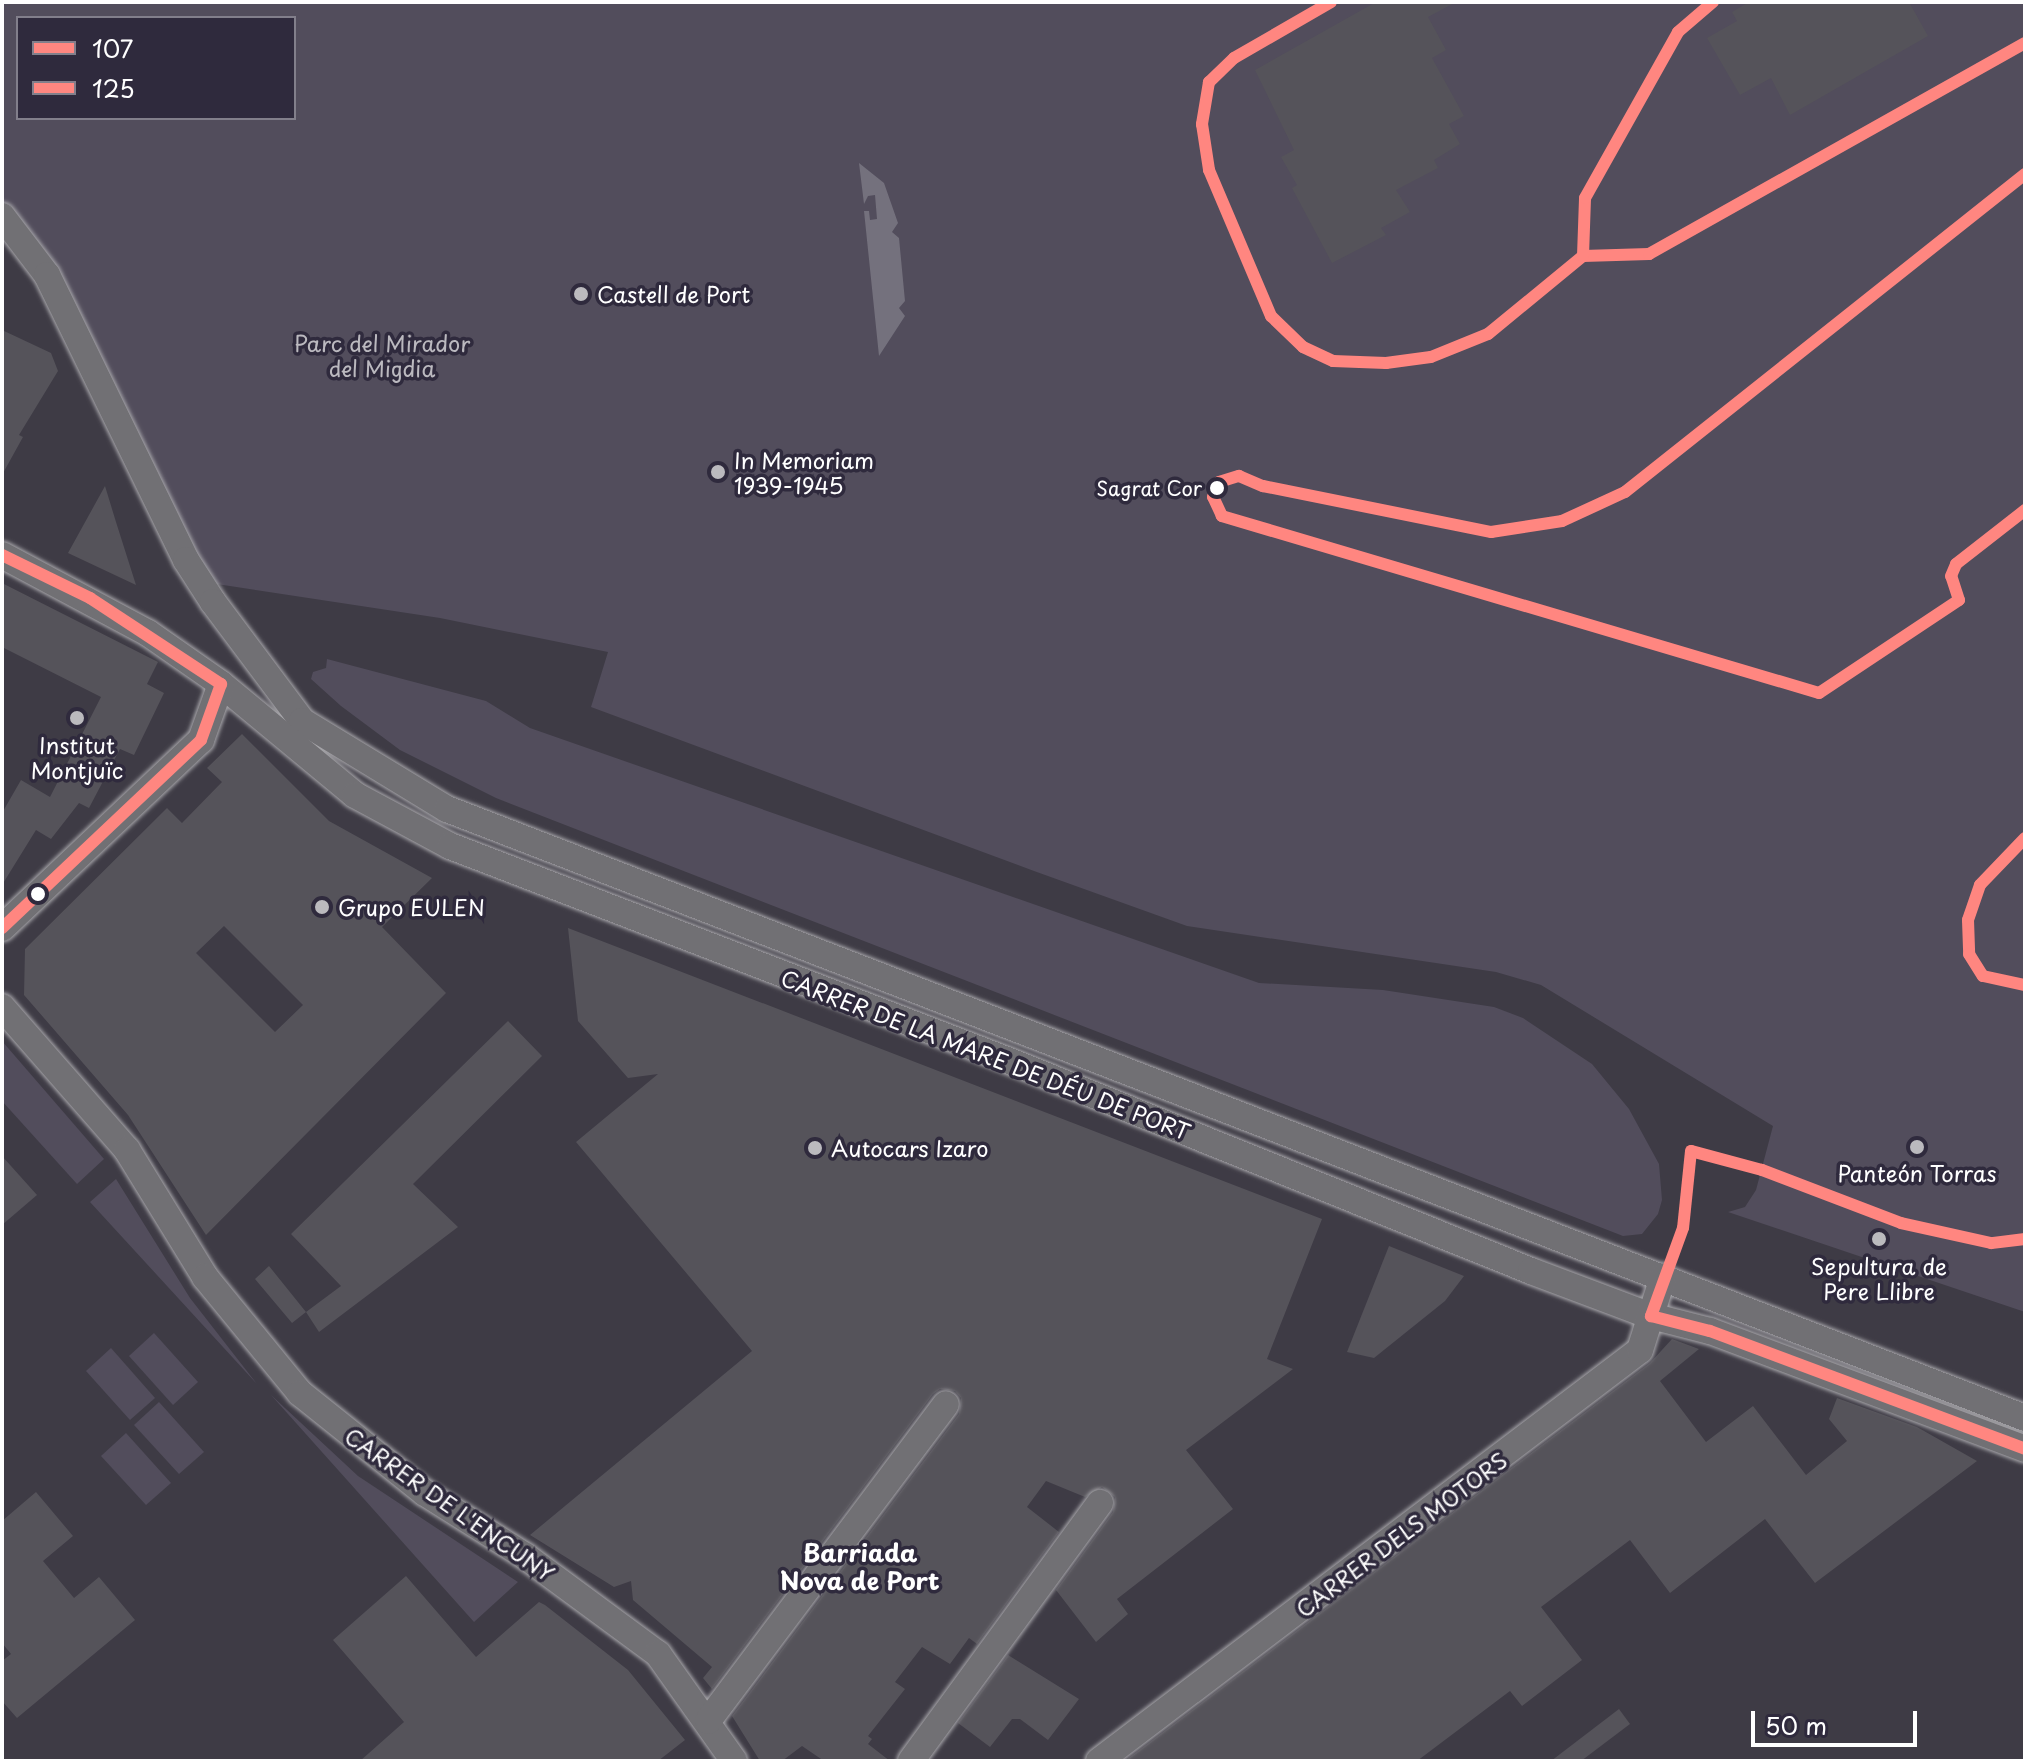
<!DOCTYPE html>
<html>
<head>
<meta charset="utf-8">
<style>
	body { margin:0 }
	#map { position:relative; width:2027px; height:1763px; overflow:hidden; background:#3e3b45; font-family:"Playpen Sans",sans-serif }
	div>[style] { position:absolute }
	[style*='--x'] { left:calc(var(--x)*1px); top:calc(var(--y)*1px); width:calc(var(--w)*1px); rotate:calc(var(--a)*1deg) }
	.green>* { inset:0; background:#524d5c }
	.water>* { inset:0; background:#74717d }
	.building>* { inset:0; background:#55535a }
	.roads { filter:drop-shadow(0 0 2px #a8a7ab) drop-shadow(0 0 2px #a8a7ab) }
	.minor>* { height:26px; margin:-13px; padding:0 13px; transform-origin:13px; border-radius:13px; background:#717074 }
	.bus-1>* { height:12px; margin:-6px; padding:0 6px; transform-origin:6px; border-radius:6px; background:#ff8680 }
	.bus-2>* { height:12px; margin:-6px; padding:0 6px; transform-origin:6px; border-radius:6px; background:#ff8680 }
	.dots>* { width:22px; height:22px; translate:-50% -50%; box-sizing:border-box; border:4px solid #2f2a3d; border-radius:50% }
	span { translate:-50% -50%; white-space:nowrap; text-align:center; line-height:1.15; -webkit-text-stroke:7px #2f2a3d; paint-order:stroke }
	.bus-label { font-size:20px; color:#fff }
	.right { translate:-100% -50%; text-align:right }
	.poi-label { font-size:22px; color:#fff }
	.left { translate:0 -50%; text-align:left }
	.park-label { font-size:22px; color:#bbb9bf }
	.street-label { font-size:22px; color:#fff }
	.neighbourhood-label { font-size:24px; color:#fff; font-weight:700 }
	.frame { position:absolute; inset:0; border:4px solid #fff; pointer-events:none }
	.legend { position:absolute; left:16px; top:16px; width:280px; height:104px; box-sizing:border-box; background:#2f2a3d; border:2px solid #827f8b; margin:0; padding:10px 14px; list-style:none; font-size:24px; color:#fff }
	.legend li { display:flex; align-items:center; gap:16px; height:40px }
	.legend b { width:40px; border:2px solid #827f8b }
	.scale { position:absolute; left:1751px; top:1711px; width:166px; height:36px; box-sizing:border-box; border:4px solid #fff; border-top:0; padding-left:10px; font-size:24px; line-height:28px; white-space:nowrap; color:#fff; -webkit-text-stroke:6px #2f2a3d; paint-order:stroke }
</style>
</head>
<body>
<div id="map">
	<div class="green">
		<i style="clip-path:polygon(evenodd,2px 2px,2025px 2px,2025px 1312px,1728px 1212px,1745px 1207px,1756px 1190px,1773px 1126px,1541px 985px,1496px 972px,1187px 926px,1034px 871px,591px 707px,608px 652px,440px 618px,197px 581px,2px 216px,2px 2px,18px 18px,294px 18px,294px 118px,18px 118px,18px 18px)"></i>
		<i style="clip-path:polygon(327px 659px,486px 701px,530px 728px,1259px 983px,1383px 990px,1494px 1007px,1523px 1018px,1592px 1064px,1629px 1109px,1659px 1164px,1662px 1200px,1658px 1214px,1642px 1234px,1623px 1236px,496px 798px,400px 750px,341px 706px,311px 679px,313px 672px,326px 668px)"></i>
		<i style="clip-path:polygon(2px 1041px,104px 1159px,77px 1184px,2px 1101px)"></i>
		<i style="clip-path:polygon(116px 1179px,190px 1298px,257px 1384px,90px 1202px)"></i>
		<i style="clip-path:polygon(154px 1333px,198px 1382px,173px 1405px,129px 1356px)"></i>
		<i style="clip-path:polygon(111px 1348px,155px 1398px,130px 1420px,86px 1371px)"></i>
		<i style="clip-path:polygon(271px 1395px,358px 1476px,518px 1582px,474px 1622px)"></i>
		<i style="clip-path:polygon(159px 1402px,204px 1452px,179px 1474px,134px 1425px)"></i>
		<i style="clip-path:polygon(126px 1433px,171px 1483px,146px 1505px,101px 1456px)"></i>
	</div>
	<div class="water">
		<i style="clip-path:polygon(859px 163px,884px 183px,898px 223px,892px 232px,899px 238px,905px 301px,899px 308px,905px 316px,879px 356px,864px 211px,869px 211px,870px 220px,877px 219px,875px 195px,868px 196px,864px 204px)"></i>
	</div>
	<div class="building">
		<i style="clip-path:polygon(1376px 2px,1456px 2px,1428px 17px,1446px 50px,1432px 58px,1464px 116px,1449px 124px,1460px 144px,1434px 160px,1438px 168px,1396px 190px,1410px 212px,1381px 228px,1386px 235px,1332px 263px,1292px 188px,1297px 185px,1281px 157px,1294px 150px,1255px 70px)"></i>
		<i style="clip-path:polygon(1749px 2px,1909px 2px,1928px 36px,1790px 115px,1771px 78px,1740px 95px,1707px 38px,1737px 21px,1732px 12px)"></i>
		<i style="clip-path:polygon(2px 330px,51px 353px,58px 371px,19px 435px,23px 437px,2px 475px)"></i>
		<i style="clip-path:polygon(105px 486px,116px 522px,136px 585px,68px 553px)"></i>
		<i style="clip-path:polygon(2px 583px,158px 662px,147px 684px,164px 693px,134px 755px,120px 749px,89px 808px,79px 803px,51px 839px,36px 830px,2px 885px,2px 813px,21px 780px,50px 797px,101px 697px,2px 647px)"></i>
		<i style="clip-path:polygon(evenodd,242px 734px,329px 821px,432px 878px,382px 927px,446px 993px,206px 1235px,128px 1115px,24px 995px,25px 949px,167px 808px,182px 823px,222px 782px,207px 768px,242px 734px,224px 926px,303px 1005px,275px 1032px,196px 953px,224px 926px)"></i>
		<i style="clip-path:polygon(568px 928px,1322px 1219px,1267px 1359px,1293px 1369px,1186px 1450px,1233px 1509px,1117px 1599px,1128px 1614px,1096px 1642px,1056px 1590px,1113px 1512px,1115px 1497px,1102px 1487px,1085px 1497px,1046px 1481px,1027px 1507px,1059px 1532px,977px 1644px,969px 1638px,950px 1664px,922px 1647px,895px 1682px,905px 1689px,868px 1736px,872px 1739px,868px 1744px,890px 1761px,824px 1761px,802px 1746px,782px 1761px,760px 1761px,732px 1716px,959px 1414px,961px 1398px,955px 1391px,940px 1389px,933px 1394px,712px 1689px,703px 1678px,712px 1667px,633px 1600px,631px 1581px,614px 1587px,530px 1535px,752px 1351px,576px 1142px,658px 1074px,628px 1078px,578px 1021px)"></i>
		<i style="clip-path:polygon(508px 1021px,542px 1056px,413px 1184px,458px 1227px,319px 1332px,306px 1312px,292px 1323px,255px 1279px,269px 1266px,306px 1312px,341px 1286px,291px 1234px)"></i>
		<i style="clip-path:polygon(2px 1156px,37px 1195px,2px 1225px)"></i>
		<i style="clip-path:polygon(1389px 1246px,1464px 1276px,1445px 1301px,1374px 1358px,1347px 1352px)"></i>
		<i style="clip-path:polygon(1672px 1339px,1699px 1349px,1660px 1381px,1706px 1442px,1753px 1406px,1806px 1475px,1847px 1441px,1829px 1419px,1837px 1398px,1917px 1427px,1977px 1461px,1815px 1583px,1765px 1519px,1670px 1593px,1630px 1540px,1541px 1607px,1582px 1660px,1522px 1706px,1510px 1691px,1417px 1761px,1125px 1761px,1650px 1363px)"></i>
		<i style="clip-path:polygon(36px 1492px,73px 1536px,43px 1561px,74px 1598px,99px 1577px,135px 1620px,17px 1718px,2px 1701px,2px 1661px,11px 1654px,2px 1643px,2px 1521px)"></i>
		<i style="clip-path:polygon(406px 1576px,476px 1657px,539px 1602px,545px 1605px,628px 1670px,685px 1740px,658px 1761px,360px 1761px,404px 1722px,333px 1640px)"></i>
		<i style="clip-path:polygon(1008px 1655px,1079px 1699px,1048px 1740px,1020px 1719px,1012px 1719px,990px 1747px,958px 1723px)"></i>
		<i style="clip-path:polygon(1619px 1709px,1630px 1724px,1581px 1761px,1551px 1761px)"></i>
	</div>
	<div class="roads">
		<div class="minor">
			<i style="--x:2;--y:216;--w:74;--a:52.7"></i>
			<i style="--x:47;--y:275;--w:317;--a:64"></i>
			<i style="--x:186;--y:560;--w:50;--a:57.3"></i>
			<i style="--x:213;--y:602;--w:149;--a:53.2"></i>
			<i style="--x:302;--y:721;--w:170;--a:31.3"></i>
			<i style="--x:447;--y:809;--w:1691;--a:21.1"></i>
			<i style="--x:2;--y:555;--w:166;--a:28.1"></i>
			<i style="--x:148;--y:633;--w:89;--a:34.9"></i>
			<i style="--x:221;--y:684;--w:174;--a:39.6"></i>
			<i style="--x:355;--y:795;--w:108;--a:28.2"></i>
			<i style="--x:450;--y:846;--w:602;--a:21.02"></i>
			<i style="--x:1012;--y:1062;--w:560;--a:21.93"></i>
			<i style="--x:1531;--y:1271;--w:128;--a:20.6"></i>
			<i style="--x:1651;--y:1316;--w:61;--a:14.3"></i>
			<i style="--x:1710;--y:1331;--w:336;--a:20.5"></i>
			<i style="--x:2;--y:928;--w:274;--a:-43.4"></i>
			<i style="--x:201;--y:740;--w:59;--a:-70.3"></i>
			<i style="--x:2;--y:1007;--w:190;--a:48.8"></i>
			<i style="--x:127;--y:1150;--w:149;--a:58.4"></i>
			<i style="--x:205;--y:1277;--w:150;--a:50.7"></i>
			<i style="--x:300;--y:1393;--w:160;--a:38.7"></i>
			<i style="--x:425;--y:1493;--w:118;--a:32.2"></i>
			<i style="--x:525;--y:1556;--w:165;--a:36.4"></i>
			<i style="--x:658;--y:1654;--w:131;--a:54.6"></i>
			<i style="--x:708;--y:1721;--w:396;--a:-53.1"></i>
			<i style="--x:911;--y:1761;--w:320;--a:-53.8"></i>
			<i style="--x:1099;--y:1761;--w:679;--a:-37.22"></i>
			<i style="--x:1640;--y:1350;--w:77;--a:-72.5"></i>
		</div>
	</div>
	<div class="bus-1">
		<i style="--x:1331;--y:2;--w:112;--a:150"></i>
		<i style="--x:1234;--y:58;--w:35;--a:136"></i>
		<i style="--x:1209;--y:82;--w:43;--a:99.5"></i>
		<i style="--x:1202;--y:124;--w:47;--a:81.3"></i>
		<i style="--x:1209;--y:170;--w:159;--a:67"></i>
		<i style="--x:1271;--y:316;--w:45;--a:44.1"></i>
		<i style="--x:1303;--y:347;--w:33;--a:25"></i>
		<i style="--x:1333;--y:361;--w:53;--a:2.2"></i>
		<i style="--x:1386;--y:363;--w:45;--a:-7.6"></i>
		<i style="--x:1431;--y:357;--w:61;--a:-22"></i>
		<i style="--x:1488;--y:334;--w:123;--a:-39.4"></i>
		<i style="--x:1583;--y:256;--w:66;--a:-1.7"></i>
		<i style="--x:1649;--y:254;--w:431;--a:-29.3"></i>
		<i style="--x:1583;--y:256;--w:58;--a:-88"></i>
		<i style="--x:1585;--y:198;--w:190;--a:-60.7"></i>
		<i style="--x:1678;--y:32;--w:46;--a:-40.6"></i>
		<i style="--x:1959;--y:600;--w:168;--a:146.4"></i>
		<i style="--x:1819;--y:693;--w:623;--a:-163.49"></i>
		<i style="--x:1222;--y:516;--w:21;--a:-115"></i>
		<i style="--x:1213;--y:497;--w:16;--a:-68"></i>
		<i style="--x:1219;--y:482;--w:21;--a:-17"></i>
		<i style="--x:1239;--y:476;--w:26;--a:23"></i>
		<i style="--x:1263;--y:486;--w:233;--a:11.4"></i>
		<i style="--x:1491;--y:532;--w:72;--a:-8.8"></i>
		<i style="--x:1562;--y:521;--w:69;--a:-24.7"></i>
		<i style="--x:1625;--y:492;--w:511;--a:-38.48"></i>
		<i style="--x:1959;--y:600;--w:25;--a:-108"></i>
		<i style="--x:1951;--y:576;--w:13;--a:-67"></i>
		<i style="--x:1956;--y:564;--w:88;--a:-38"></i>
		<i style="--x:2025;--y:838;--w:65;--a:133.8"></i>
		<i style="--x:1980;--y:885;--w:37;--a:109"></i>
		<i style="--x:1968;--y:920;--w:34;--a:88"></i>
		<i style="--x:1969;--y:954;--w:26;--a:58"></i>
		<i style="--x:1983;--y:976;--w:43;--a:12.1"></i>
		<i style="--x:2025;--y:1239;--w:34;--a:173"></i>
		<i style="--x:1991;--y:1243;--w:92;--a:-167.5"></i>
		<i style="--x:1901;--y:1223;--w:149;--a:-159.1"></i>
		<i style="--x:1762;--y:1170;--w:73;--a:-165"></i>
		<i style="--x:1691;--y:1151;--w:77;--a:95.9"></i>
		<i style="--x:1683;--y:1228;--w:94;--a:110"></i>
		<i style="--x:1651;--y:1316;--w:61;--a:14.3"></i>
		<i style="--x:1710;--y:1331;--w:336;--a:20.5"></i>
	</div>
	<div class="bus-2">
		<i style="--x:2;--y:555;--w:98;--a:26"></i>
		<i style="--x:90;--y:598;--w:157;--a:33.3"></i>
		<i style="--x:221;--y:684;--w:59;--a:109.7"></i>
		<i style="--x:201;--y:740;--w:274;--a:136.6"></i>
	</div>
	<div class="dots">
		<i style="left:581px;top:294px;background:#bbbabe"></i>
		<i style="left:718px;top:472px;background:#bbbabe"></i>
		<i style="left:1217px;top:488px;background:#fff"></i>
		<i style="left:77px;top:718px;background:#bbbabe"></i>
		<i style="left:38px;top:894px;background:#fff"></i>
		<i style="left:322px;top:907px;background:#bbbabe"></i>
		<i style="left:1917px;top:1147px;background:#bbbabe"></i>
		<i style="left:815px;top:1148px;background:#bbbabe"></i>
		<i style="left:1879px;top:1239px;background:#bbbabe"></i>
	</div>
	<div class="bus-label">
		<span class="right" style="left:1202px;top:488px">Sagrat Cor</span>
	</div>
	<div class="poi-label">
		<span class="left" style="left:597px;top:294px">Castell de Port</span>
		<span class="left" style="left:734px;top:472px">In Memoriam<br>1939-1945</span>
		<span style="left:77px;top:757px">Institut<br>Montjuïc</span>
		<span class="left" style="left:338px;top:907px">Grupo EULEN</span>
		<span class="left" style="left:831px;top:1148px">Autocars Izaro</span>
		<span style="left:1917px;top:1173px">Panteón Torras</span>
		<span style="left:1879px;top:1278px">Sepultura de<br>Pere Llibre</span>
	</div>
	<div class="park-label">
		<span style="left:382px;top:355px">Parc del Mirador<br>del Migdia</span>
	</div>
	<div class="street-label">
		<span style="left:986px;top:1054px;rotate:21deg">CARRER DE LA MARE DE DÉU DE PORT</span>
		<span style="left:450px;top:1504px;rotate:35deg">CARRER DE L'ENCUNY</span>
		<span style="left:1401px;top:1534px;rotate:-37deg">CARRER DELS MOTORS</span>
	</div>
	<div class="neighbourhood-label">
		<span style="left:860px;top:1567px">Barriada<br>Nova de Port</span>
	</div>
	<div class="frame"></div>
	<ul class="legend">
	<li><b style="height:10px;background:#ff8680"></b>107</li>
	<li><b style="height:10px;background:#ff8680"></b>125</li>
	</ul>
	<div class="scale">50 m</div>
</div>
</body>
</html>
